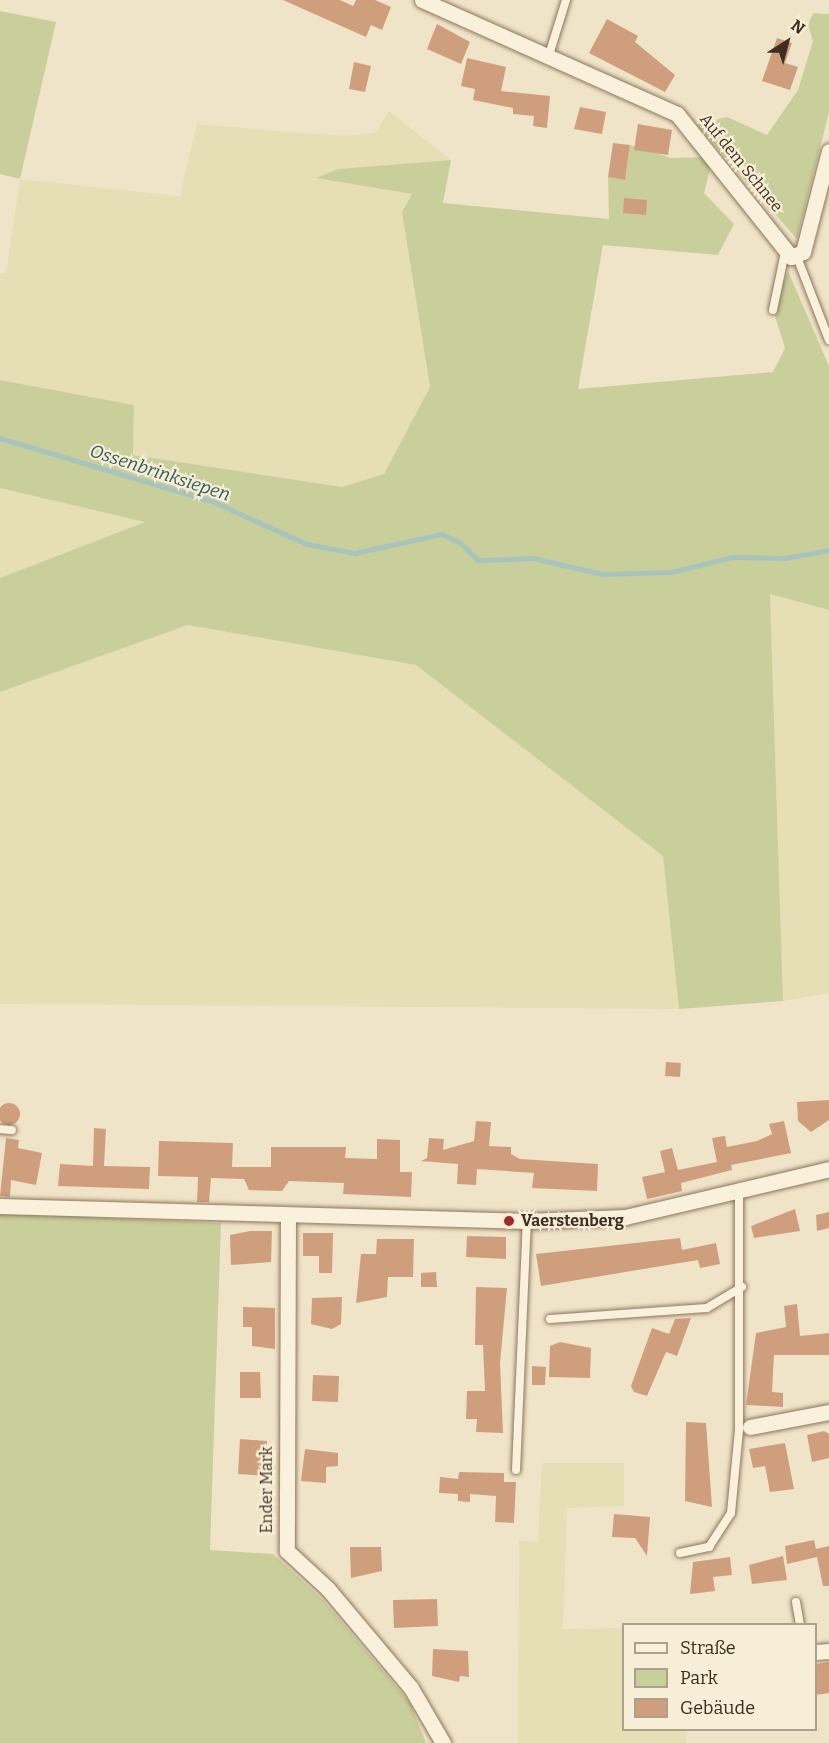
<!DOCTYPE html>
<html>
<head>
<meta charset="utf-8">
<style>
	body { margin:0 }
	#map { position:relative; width:829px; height:1743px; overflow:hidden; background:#f0e4c8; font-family:Bitter,serif }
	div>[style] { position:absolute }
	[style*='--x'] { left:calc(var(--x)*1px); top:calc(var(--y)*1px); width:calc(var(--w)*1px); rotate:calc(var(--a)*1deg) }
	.farmland>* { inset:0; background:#e6deb5 }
	.green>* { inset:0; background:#c9cf9b }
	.stream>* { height:4.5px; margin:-2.25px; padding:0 2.25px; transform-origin:2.25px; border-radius:2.25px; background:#a9c4bc }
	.building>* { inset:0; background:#cf9f7d }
	.round { border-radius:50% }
	.roads { filter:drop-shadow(0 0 2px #8d765c) drop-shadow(0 0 2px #8d765c) }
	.lane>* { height:8px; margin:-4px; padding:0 4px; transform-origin:4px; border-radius:4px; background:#faf1dc }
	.street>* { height:15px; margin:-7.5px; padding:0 7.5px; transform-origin:7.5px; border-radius:7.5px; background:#faf1dc }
	.dots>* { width:16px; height:16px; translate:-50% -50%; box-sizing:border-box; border:3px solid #f7eed8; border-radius:50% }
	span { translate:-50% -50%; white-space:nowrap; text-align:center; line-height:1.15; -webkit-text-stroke:4.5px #f7eed8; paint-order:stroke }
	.street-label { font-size:16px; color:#3d2e20 }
	.poi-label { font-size:16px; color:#3d2e20; font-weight:700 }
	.left { translate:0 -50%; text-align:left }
	.water-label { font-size:18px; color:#2f5d5a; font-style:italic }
	.legend { position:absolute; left:622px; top:1623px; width:195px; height:108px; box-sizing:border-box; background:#f7eed8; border:2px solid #ada18e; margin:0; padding:8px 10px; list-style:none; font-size:18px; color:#3d2e20 }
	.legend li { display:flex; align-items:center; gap:12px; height:30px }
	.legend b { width:30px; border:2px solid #ada18e }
	.north { position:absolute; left:757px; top:12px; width:60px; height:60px; -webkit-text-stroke:4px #f7eed8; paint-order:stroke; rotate:36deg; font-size:16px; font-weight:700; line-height:24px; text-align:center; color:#3d2e20 }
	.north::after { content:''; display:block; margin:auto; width:21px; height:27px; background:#3d2e20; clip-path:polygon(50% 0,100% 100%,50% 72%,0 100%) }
</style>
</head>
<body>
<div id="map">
	<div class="farmland">
		<i style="clip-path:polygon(389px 111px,451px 160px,338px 169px,317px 178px,412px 194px,402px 212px,430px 387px,384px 474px,342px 487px,133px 455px,134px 405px,0 380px,0 273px,6px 273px,20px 179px,180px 196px,197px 124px,344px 136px,375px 133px)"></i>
		<i style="clip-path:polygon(0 488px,146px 522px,0 578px)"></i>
		<i style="clip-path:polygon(770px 594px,829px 610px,829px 993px,783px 1001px)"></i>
		<i style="clip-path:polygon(188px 625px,416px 665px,663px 856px,679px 1009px,0 1004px,0 692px)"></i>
		<i style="clip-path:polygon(542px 1463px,624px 1463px,624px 1506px,567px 1508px,563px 1629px,623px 1628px,624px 1730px,687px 1730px,686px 1743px,518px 1743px,519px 1540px,538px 1542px)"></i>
	</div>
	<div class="green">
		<i style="clip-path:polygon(0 11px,56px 22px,20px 179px,0 174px)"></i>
		<i style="clip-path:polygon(813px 13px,829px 14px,829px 112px,797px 239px,696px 124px,727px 117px,767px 135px,798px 90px,813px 41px,808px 25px)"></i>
		<i style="clip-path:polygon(630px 145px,671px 158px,713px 157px,704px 193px,734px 224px,718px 255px,603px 245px,578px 389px,773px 372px,785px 348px,773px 310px,788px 271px,829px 366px,829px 610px,770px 594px,783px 1001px,679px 1009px,663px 856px,416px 665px,188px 625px,0 692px,0 578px,145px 522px,0 488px,0 380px,134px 405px,133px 455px,342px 487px,384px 474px,430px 387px,402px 212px,412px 194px,316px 178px,338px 169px,451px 160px,443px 203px,609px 219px,608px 177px,625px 180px)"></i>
		<i style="clip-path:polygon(0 1213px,221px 1223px,210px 1550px,273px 1554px,322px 1599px,410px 1703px,426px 1743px,0 1743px)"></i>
	</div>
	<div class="stream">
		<i style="--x:0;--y:438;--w:221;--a:16.6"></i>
		<i style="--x:212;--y:501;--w:104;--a:24.4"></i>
		<i style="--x:307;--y:544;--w:49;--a:10.6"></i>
		<i style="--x:355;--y:553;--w:89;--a:-12.3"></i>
		<i style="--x:442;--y:534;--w:21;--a:25"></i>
		<i style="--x:461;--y:543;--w:24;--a:45"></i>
		<i style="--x:478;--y:560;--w:56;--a:-2"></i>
		<i style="--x:534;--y:558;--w:71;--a:13.1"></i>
		<i style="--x:603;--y:574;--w:68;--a:-1.7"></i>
		<i style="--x:671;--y:572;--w:63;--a:-13.8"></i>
		<i style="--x:732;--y:557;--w:54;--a:1.1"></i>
		<i style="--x:786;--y:558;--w:44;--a:-10.5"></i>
	</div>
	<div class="building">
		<i style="clip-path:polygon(283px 0,340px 0,353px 6px,356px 0,375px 0,391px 7px,382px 30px,371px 25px,366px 37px)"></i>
		<i style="clip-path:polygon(607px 19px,638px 36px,635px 42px,675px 75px,665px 92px,589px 53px)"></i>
		<i style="clip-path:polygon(437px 24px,470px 42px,461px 64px,427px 49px)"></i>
		<i style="clip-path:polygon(777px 38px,792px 43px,785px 63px,798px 67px,790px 90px,762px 81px)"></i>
		<i style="clip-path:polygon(467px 58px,506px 67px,501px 91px,550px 96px,547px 128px,533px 126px,534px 116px,513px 114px,513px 108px,473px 100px,475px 89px,461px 86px)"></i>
		<i style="clip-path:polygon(354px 62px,371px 66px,365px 92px,349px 89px)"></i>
		<i style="clip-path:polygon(580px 107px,606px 112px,602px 134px,574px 129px)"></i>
		<i style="clip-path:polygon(638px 124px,672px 130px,668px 155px,634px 150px)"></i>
		<i style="clip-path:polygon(613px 143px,630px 145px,625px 180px,608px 177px)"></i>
		<i style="clip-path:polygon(624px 198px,647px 200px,646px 215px,623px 213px)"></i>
		<i style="clip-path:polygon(666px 1062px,681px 1063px,680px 1077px,665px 1076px)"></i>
		<i style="clip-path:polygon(829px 1100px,829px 1120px,811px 1132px,798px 1121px,797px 1102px)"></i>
		<i class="round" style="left:-2px;top:1103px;width:22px;height:22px"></i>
		<i style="clip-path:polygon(476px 1121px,491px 1122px,489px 1146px,511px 1147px,511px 1154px,520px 1159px,598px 1164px,597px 1191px,532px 1188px,534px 1173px,477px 1169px,476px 1185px,457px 1184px,458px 1164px,421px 1161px,427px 1158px,429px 1138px,444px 1139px,443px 1150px,474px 1141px)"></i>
		<i style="clip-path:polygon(784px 1121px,791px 1153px,731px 1165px,732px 1170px,681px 1183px,682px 1191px,647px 1199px,642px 1177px,665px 1172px,660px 1151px,672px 1148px,678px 1170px,717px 1162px,712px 1138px,725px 1136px,727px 1147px,757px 1141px,772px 1134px,769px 1124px)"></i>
		<i style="clip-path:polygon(94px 1128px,106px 1129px,104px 1166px,150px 1167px,149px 1189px,58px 1186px,60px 1164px,93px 1166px)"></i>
		<i style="clip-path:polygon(6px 1138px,19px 1140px,18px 1148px,42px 1153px,36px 1185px,11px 1180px,10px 1197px,0 1196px)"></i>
		<i style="clip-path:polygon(377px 1139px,400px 1140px,400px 1172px,412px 1172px,411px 1197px,343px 1194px,344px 1183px,289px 1181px,282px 1191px,249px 1190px,244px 1179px,211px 1178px,209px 1202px,197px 1202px,198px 1177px,158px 1176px,159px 1141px,233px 1143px,232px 1167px,271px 1167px,271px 1147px,346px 1147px,345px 1158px,377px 1159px)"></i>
		<i style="clip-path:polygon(795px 1209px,800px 1231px,754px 1238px,751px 1226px)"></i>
		<i style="clip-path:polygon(829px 1212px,829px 1228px,817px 1231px,816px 1215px)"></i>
		<i style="clip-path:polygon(250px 1231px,272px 1231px,271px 1262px,231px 1265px,230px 1235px)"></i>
		<i style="clip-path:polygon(303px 1233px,333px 1233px,332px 1273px,319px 1273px,319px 1256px,303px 1256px)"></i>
		<i style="clip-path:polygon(467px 1236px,506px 1237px,506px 1259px,466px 1257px)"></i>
		<i style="clip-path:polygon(680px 1238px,682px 1250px,716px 1243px,720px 1264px,700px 1268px,698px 1260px,541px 1286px,536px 1254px)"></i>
		<i style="clip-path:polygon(377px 1239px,414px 1239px,413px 1277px,388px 1277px,387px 1297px,356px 1303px,361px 1254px,376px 1254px)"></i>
		<i style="clip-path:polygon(436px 1272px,437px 1287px,421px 1287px,421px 1273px)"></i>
		<i style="clip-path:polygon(476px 1287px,507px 1288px,500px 1363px,503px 1433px,476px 1432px,477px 1419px,466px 1419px,467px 1391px,485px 1391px,483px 1345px,475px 1345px)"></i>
		<i style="clip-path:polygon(342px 1297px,341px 1324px,332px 1329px,311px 1324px,312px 1298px)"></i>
		<i style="clip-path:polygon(797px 1304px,800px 1336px,829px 1333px,829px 1355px,774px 1355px,772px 1392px,783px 1393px,783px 1407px,746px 1405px,756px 1333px,786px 1327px,784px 1306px)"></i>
		<i style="clip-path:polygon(243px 1307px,275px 1308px,275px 1349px,252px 1346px,252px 1327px,243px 1327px)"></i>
		<i style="clip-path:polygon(691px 1318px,677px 1356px,666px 1352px,647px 1396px,634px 1392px,631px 1386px,652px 1328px,669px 1334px,675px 1319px)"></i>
		<i style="clip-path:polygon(560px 1342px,591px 1348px,590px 1378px,549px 1377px,550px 1346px)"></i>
		<i style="clip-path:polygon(532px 1366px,546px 1367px,545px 1385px,532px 1385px)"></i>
		<i style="clip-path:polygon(240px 1372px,260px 1372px,261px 1398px,240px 1398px)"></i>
		<i style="clip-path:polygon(313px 1375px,339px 1376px,338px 1402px,312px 1401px)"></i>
		<i style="clip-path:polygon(686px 1422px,706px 1423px,712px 1507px,685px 1501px)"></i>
		<i style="clip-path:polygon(824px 1431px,829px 1434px,829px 1458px,812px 1462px,807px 1435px)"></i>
		<i style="clip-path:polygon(240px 1439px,267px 1441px,266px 1476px,238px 1474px)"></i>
		<i style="clip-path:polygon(785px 1443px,794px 1489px,770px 1492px,765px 1466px,753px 1468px,749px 1449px)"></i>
		<i style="clip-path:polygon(305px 1449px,338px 1453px,338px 1466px,326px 1467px,326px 1483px,301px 1481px)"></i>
		<i style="clip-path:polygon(459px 1472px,504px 1473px,504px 1482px,516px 1482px,514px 1523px,495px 1522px,496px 1496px,470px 1494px,470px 1502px,458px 1501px,458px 1494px,439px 1493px,440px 1477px,458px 1479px)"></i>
		<i style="clip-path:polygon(614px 1514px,650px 1517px,647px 1556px,635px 1538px,612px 1537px)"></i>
		<i style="clip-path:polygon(814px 1540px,816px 1549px,829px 1546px,829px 1586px,823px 1586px,817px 1557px,787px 1564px,785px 1546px)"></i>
		<i style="clip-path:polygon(350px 1547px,381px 1547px,382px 1571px,351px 1578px)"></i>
		<i style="clip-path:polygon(783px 1556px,787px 1580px,752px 1584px,749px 1565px)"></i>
		<i style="clip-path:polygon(730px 1557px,732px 1575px,713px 1577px,715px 1591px,690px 1594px,693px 1562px)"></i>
		<i style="clip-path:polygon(437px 1599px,438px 1626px,394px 1628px,393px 1600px)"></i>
		<i style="clip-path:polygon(433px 1649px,468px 1651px,469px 1677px,460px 1676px,459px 1682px,432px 1676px)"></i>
		<i style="clip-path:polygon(829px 1662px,829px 1693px,816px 1695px,816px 1664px)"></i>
	</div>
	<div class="roads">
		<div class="lane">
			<i style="--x:549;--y:55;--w:58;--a:-72.8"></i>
			<i style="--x:797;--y:257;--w:89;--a:68.9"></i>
			<i style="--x:773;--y:310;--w:59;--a:-78.3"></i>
			<i style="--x:0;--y:1129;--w:12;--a:5"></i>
			<i style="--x:550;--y:1319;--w:157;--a:-4"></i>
			<i style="--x:707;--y:1308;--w:41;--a:-31"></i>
			<i style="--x:516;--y:1470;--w:249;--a:-87.5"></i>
			<i style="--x:680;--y:1553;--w:30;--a:-12"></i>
			<i style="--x:709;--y:1547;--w:40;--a:-57.1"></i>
			<i style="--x:731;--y:1513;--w:83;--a:-84.5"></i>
			<i style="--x:739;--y:1430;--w:236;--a:-90"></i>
			<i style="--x:796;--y:1602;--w:22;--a:80"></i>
		</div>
		<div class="street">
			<i style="--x:422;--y:0;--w:279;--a:24.1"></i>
			<i style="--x:677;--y:114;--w:183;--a:51.4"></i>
			<i style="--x:791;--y:257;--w:13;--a:-23"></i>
			<i style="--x:803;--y:252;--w:104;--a:-75.6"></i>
			<i style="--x:0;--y:1206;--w:527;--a:1.63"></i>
			<i style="--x:527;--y:1221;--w:98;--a:-2.3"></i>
			<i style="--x:625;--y:1217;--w:210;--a:-13.2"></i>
			<i style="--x:288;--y:1216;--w:335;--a:90.2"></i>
			<i style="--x:287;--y:1551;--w:56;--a:42.8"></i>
			<i style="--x:328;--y:1589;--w:129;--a:50"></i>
			<i style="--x:411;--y:1688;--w:64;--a:59.8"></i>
			<i style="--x:750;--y:1427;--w:80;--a:-10.8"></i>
			<i style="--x:816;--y:1652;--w:13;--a:-4"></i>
		</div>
	</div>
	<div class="dots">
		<i style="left:509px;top:1221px;background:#9e2a2b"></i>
	</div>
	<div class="street-label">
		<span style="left:741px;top:163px;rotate:51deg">Auf dem Schnee</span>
		<span style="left:267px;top:1490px;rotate:-90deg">Ender Mark</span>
	</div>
	<div class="poi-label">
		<span class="left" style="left:521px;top:1221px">Vaerstenberg</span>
	</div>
	<div class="water-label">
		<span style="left:160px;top:473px;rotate:18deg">Ossenbrinksiepen</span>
	</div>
	<ul class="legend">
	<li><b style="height:8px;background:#faf1dc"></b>Straße</li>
	<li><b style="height:16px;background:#c9cf9b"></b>Park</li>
	<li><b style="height:16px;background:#cf9f7d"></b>Gebäude</li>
	</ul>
	<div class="north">N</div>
</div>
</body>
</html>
